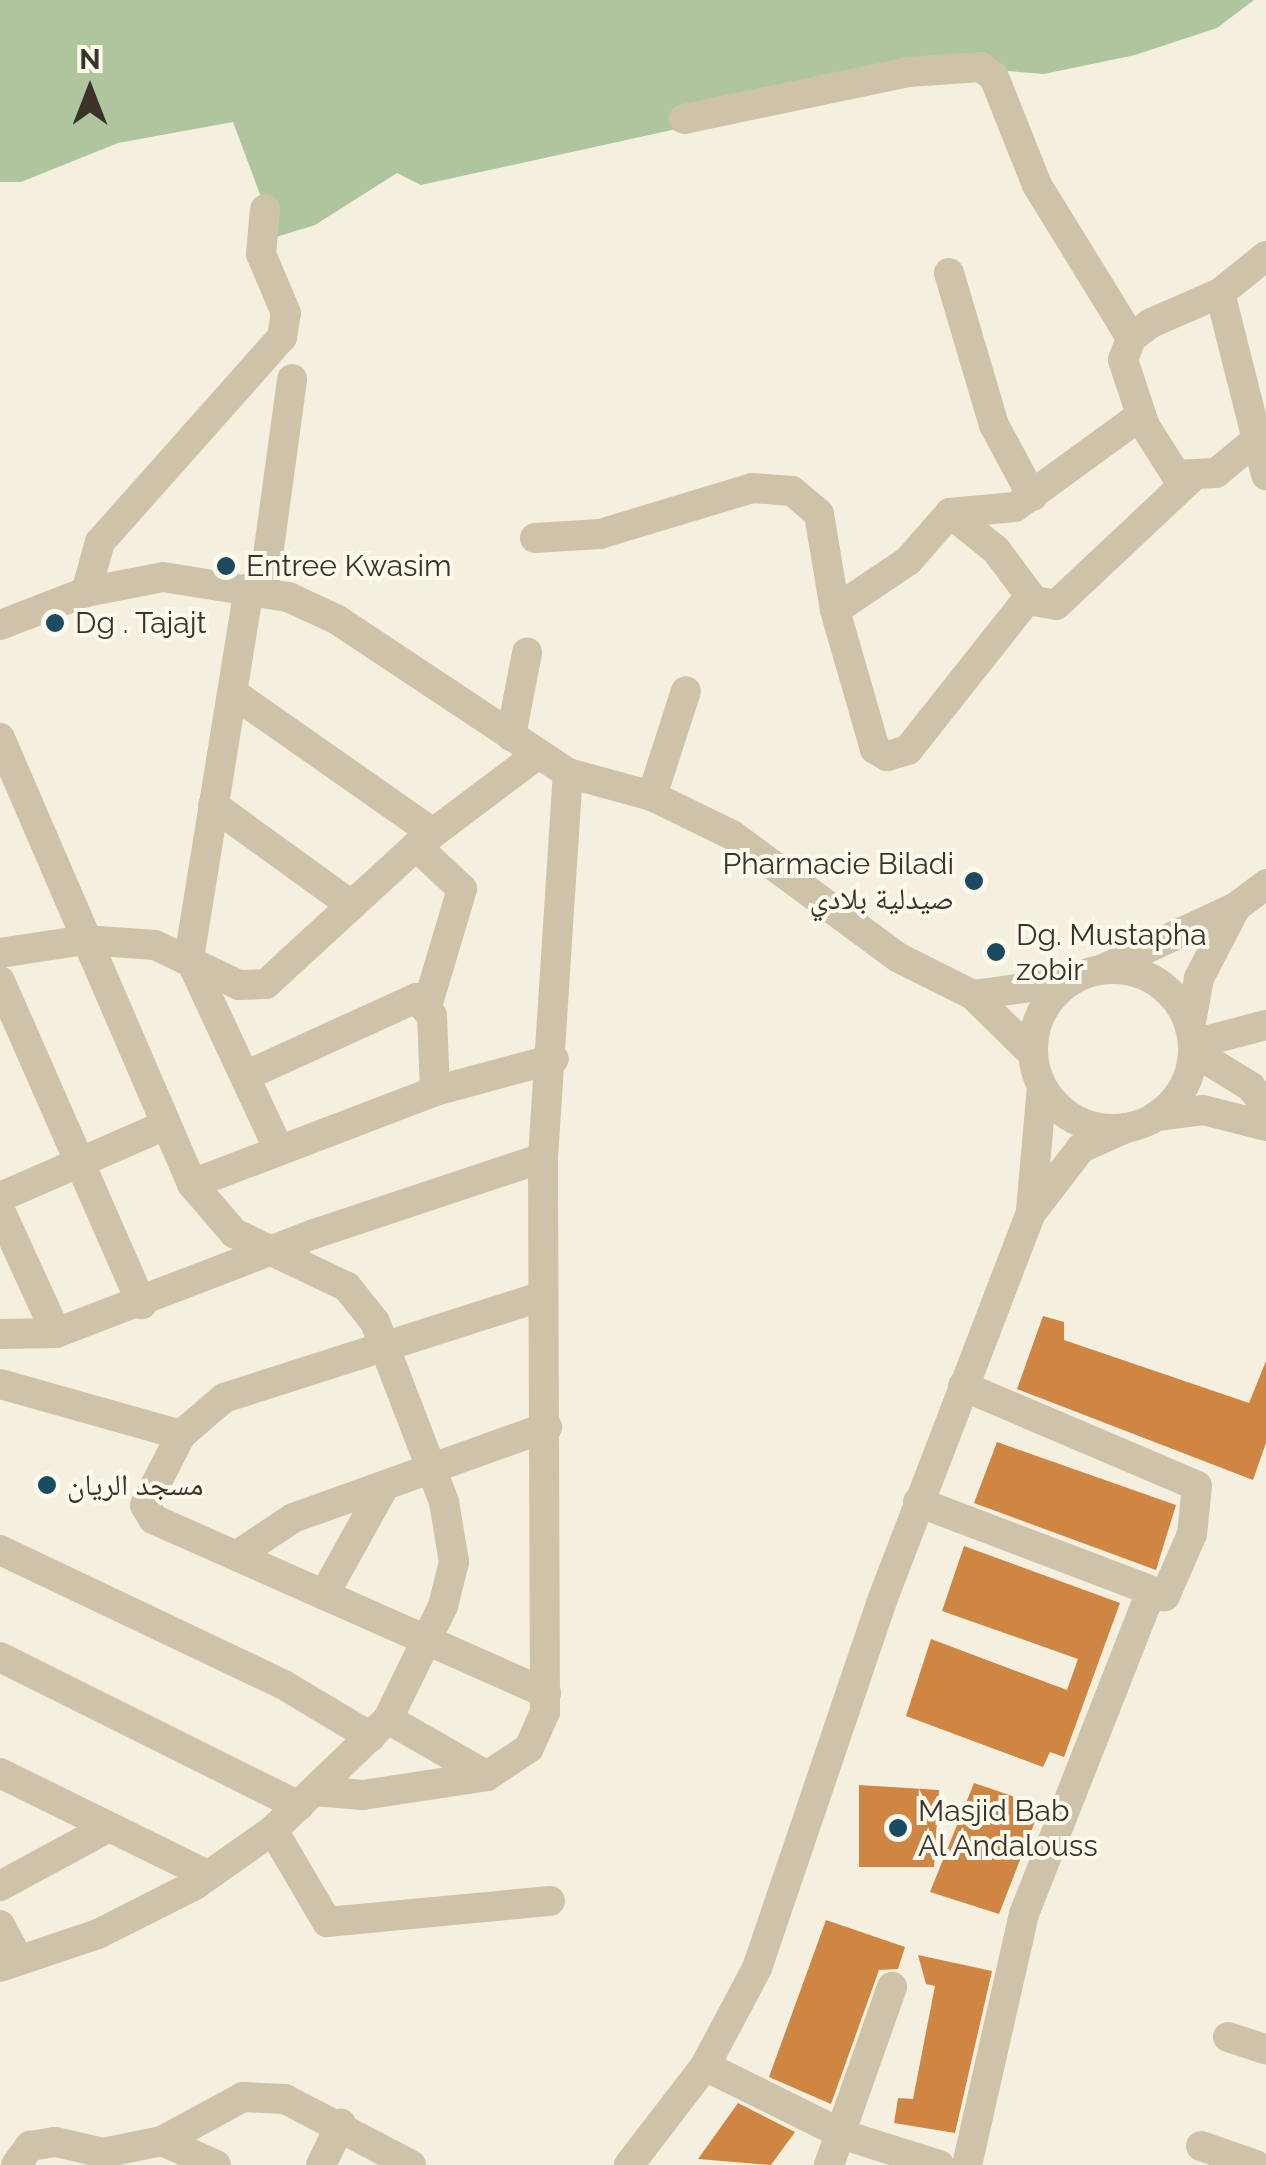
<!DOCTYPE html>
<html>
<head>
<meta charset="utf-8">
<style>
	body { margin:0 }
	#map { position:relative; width:1266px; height:2165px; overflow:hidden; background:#f5efdf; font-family:Raleway,"Noto Naskh Arabic",sans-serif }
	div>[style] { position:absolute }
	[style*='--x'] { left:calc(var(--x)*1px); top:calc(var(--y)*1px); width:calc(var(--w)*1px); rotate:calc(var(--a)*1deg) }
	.green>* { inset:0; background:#aec59d }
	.building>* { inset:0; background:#cf8643 }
	.minor>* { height:30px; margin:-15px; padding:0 15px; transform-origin:15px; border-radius:15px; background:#cec3a9 }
	.minor>.ring { margin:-15px; padding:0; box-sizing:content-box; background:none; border:30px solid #cec3a9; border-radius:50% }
	.dots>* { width:28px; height:28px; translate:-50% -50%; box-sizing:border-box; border:5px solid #fbf8ec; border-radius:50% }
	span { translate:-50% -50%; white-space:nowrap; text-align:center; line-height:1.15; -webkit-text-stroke:8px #fbf8ec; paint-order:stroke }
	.poi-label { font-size:30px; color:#3b3329 }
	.left { translate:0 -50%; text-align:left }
	.right { translate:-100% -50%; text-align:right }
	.north { position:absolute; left:40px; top:40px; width:100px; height:100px; -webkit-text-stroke:8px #fbf8ec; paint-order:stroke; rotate:0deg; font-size:28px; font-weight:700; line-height:40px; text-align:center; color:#3b3329 }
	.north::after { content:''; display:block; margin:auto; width:35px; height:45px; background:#3b3329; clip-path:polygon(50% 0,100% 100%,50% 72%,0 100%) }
</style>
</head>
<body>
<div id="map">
	<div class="green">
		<i style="clip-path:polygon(0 0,1254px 0,1217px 28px,1135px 55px,1044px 74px,959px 67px,421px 185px,397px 173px,315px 225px,276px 237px,233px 122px,118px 143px,21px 182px,0 182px)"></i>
	</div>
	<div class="building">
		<i style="clip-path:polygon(1043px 1316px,1064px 1322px,1064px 1340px,1249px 1403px,1266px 1361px,1266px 1443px,1253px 1480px,1017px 1389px)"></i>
		<i style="clip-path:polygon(997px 1442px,1176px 1505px,1156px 1570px,974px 1503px)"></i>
		<i style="clip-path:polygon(964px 1546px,1120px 1603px,1064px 1757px,1050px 1752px,1043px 1767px,906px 1716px,931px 1639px,1067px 1690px,1078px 1659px,942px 1611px)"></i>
		<i style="clip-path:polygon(974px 1783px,1041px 1806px,999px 1914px,930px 1892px)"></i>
		<i style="clip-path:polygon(859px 1785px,939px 1790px,934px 1867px,859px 1867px)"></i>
		<i style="clip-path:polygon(826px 1920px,905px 1947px,898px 1969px,879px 1970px,831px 2104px,769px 2077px)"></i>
		<i style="clip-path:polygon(918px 1955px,992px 1971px,955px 2133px,894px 2123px,898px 2098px,913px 2099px,935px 1986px,926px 1984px)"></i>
		<i style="clip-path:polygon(738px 2103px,795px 2132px,771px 2165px,698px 2159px)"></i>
	</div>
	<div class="minor">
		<i style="--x:684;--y:119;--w:229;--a:-11.8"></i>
		<i style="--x:908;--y:72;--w:73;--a:-3.9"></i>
		<i style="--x:981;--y:67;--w:16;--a:38"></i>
		<i style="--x:994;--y:77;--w:116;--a:68.3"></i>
		<i style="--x:1037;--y:185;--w:180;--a:58.4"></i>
		<i style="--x:1266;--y:256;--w:59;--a:141.2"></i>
		<i style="--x:1220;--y:293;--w:75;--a:156.5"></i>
		<i style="--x:1151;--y:323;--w:25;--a:143"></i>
		<i style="--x:1131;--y:338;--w:23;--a:110"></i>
		<i style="--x:1123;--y:360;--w:70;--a:71.6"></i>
		<i style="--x:1145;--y:426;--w:58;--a:57.7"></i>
		<i style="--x:1176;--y:475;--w:40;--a:-2.9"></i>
		<i style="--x:1216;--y:473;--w:65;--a:-39.4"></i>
		<i style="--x:949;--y:273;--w:159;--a:73.5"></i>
		<i style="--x:994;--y:425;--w:81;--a:61.8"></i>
		<i style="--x:1220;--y:293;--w:188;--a:75.8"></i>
		<i style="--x:950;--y:513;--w:59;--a:38.8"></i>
		<i style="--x:996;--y:550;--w:64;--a:53.3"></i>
		<i style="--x:1034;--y:601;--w:22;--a:10"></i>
		<i style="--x:1056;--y:605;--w:184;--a:-43.2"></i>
		<i style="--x:535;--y:538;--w:65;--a:-3.5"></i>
		<i style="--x:600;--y:534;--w:159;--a:-16.8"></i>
		<i style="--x:752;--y:488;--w:40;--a:4.3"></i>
		<i style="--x:792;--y:491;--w:35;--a:40"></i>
		<i style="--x:819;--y:514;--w:97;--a:80.5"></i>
		<i style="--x:249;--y:588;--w:374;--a:99.2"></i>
		<i style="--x:189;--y:957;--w:211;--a:65"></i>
		<i style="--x:86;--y:592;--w:52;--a:-74.4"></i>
		<i style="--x:100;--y:542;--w:274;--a:-48.4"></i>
		<i style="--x:282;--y:337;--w:24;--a:-81"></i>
		<i style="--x:286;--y:313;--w:64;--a:-113"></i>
		<i style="--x:261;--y:254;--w:45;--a:-84.9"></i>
		<i style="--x:263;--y:592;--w:215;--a:-82.2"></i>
		<i style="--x:1030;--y:596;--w:196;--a:128.4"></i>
		<i style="--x:908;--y:750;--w:22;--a:164"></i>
		<i style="--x:887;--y:756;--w:14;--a:-150"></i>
		<i style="--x:875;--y:749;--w:145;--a:-106.1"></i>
		<i style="--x:835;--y:610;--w:88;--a:-33.9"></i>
		<i style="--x:908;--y:561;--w:64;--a:-48.8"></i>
		<i style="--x:950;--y:513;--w:65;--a:-5.3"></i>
		<i style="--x:1015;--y:507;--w:156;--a:-36.1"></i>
		<i style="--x:0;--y:625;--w:92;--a:-21"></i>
		<i style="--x:86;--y:592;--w:78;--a:-11"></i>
		<i style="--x:163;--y:577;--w:127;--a:9.1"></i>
		<i style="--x:288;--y:597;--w:53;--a:24.6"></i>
		<i style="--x:336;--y:619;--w:278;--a:33.6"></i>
		<i style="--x:568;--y:773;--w:87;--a:15.3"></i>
		<i style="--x:652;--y:796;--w:89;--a:26"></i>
		<i style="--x:732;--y:835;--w:207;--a:36.4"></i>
		<i style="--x:899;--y:958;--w:83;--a:26.6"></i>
		<i style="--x:973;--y:995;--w:84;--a:44.5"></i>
		<i style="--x:233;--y:693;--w:244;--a:35"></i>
		<i style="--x:511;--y:736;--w:85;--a:-79.1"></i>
		<i style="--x:0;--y:738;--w:486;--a:66.7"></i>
		<i style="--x:192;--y:1184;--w:65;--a:49.4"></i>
		<i style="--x:234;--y:1233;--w:125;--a:25.5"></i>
		<i style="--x:347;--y:1287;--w:45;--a:51.3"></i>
		<i style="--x:375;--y:1322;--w:193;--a:69"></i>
		<i style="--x:444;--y:1502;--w:61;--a:80.5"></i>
		<i style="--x:454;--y:1562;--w:45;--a:104"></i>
		<i style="--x:443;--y:1606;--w:126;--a:116"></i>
		<i style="--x:388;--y:1719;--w:160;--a:136"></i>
		<i style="--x:273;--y:1830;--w:95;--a:144.8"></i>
		<i style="--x:195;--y:1885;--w:109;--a:153.2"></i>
		<i style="--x:98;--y:1934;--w:103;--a:161.4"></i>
		<i style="--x:652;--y:796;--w:110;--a:-72.1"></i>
		<i style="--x:213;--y:805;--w:170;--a:35.9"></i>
		<i style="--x:416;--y:846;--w:63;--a:43.1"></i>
		<i style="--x:462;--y:889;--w:119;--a:106.6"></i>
		<i style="--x:0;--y:953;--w:86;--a:-8.7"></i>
		<i style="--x:85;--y:940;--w:70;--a:4.1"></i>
		<i style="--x:155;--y:945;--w:93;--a:25.5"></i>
		<i style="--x:239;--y:985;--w:27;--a:-2"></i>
		<i style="--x:266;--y:984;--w:204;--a:-42.6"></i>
		<i style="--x:416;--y:846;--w:153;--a:-37"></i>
		<i style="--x:1105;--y:968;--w:145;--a:-25"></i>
		<i style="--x:1236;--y:907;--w:38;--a:-37"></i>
		<i class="ring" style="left:1033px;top:969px;width:130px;height:130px"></i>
		<i style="--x:0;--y:981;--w:353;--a:66.3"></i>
		<i style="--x:973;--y:995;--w:97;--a:-7.7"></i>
		<i style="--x:1190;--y:1028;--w:51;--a:-79.8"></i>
		<i style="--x:1199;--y:978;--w:80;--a:-62.5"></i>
		<i style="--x:1193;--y:1044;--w:75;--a:-14.6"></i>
		<i style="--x:1193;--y:1051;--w:68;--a:31.8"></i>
		<i style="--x:1251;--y:1087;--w:25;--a:53"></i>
		<i style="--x:245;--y:1076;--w:188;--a:-24.5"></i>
		<i style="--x:416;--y:998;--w:24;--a:48"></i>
		<i style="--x:432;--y:1016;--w:75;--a:87.7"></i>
		<i style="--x:1157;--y:1116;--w:46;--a:-7.4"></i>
		<i style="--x:1203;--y:1110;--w:65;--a:14.3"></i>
		<i style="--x:192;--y:1184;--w:260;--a:-20.9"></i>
		<i style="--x:435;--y:1091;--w:123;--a:-15.1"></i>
		<i style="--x:0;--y:1197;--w:178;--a:-23.5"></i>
		<i style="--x:0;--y:1210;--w:135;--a:65.5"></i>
		<i style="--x:1031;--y:1210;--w:124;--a:-84.9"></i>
		<i style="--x:540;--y:1297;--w:332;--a:162.3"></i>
		<i style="--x:224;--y:1398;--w:57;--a:139.3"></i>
		<i style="--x:181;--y:1435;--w:79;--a:117.2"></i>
		<i style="--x:145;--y:1505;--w:16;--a:60"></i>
		<i style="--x:153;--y:1519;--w:430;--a:23.9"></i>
		<i style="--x:0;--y:1334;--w:56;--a:-1"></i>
		<i style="--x:56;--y:1333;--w:276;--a:-21"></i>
		<i style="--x:314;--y:1234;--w:241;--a:-18.4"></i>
		<i style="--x:0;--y:1384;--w:188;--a:15.7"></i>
		<i style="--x:963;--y:1386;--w:254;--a:23.1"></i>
		<i style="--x:1197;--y:1486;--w:48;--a:95.9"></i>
		<i style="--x:1192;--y:1534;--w:68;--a:113.5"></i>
		<i style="--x:918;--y:1502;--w:264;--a:20.8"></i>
		<i style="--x:0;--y:1550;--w:314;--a:25.4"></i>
		<i style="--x:284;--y:1685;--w:101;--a:30.9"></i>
		<i style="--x:242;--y:1552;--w:61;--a:-33.7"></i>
		<i style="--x:293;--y:1518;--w:270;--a:-19.7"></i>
		<i style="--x:324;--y:1595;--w:118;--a:-61"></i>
		<i style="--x:0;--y:1657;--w:334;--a:26.5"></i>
		<i style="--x:388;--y:1719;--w:114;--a:29.9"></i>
		<i style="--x:487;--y:1776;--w:50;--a:-33.7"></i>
		<i style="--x:529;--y:1748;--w:39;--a:-66"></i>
		<i style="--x:545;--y:1712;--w:554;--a:-90.21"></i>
		<i style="--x:543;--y:1158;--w:386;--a:-86.3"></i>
		<i style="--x:0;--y:1773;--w:231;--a:26.2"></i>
		<i style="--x:314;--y:1791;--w:49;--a:4.7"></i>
		<i style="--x:363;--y:1795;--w:125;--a:-8.7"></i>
		<i style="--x:273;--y:1830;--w:107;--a:59.6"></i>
		<i style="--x:327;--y:1922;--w:224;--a:-5.4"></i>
		<i style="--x:0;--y:1886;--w:124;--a:-28.4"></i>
		<i style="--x:0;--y:1925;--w:24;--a:62"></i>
		<i style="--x:11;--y:1946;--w:22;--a:114"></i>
		<i style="--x:1228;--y:2037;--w:40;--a:18"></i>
		<i style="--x:705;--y:2066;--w:155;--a:26.4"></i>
		<i style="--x:844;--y:2135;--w:100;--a:17.5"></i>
		<i style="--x:162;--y:2141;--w:59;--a:24"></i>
		<i style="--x:1201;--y:2146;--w:58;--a:19.1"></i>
		<i style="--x:16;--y:2165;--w:24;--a:-54"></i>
		<i style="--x:30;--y:2146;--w:26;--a:-9"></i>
		<i style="--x:56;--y:2142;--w:48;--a:13.2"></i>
		<i style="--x:103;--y:2153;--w:60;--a:-11.5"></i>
		<i style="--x:162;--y:2141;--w:92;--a:-28.5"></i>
		<i style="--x:243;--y:2097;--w:42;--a:2.7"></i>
		<i style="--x:285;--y:2099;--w:142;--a:27.6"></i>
		<i style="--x:321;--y:2165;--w:46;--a:-64"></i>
		<i style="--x:629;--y:2165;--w:125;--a:-52.5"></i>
		<i style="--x:705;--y:2066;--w:111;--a:-62"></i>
		<i style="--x:757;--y:1968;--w:391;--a:-71.2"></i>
		<i style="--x:883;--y:1598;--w:412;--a:-69"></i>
		<i style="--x:1031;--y:1213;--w:82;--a:-52.4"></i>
		<i style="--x:1081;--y:1148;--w:49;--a:-24"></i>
		<i style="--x:829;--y:2165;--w:189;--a:-70.5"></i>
		<i style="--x:967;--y:2165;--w:257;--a:-77.2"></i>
		<i style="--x:1024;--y:1914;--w:341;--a:-68.5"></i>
		<i style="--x:1149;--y:1597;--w:16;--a:-4"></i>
	</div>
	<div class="dots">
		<i style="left:226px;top:566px;background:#1b4b60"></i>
		<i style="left:55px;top:623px;background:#1b4b60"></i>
		<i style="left:974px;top:881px;background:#1b4b60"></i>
		<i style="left:996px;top:952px;background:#1b4b60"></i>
		<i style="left:47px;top:1485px;background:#1b4b60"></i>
		<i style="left:898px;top:1828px;background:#1b4b60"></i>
	</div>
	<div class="poi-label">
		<span class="left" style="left:246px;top:566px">Entree Kwasim</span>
		<span class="left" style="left:75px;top:623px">Dg . Tajajt</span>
		<span class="right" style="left:954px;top:881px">Pharmacie Biladi<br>صيدلية بلادي</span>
		<span class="left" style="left:1016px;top:952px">Dg. Mustapha<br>zobir</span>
		<span class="left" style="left:67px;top:1485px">مسجد الريان</span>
		<span class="left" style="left:918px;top:1828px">Masjid Bab<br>Al Andalouss</span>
	</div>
	<div class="north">N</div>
</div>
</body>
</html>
